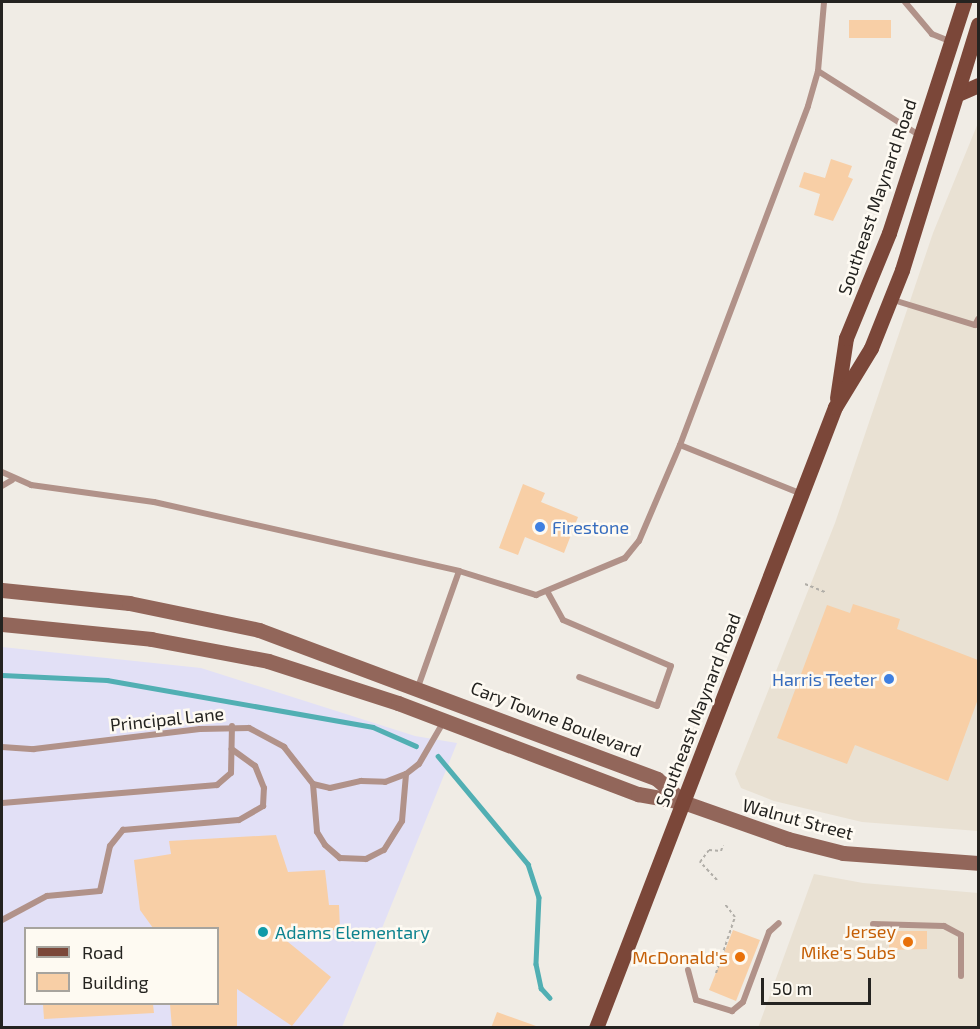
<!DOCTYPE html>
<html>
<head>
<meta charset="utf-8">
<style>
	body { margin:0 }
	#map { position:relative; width:980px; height:1029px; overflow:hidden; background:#f0ece5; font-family:"Exo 2",sans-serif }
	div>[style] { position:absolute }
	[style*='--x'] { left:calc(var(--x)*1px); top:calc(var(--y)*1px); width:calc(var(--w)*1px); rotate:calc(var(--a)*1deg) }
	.built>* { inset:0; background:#e9e1d3 }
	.education>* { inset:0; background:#e2e0f6 }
	.stream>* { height:4.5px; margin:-2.25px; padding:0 2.25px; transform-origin:2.25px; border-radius:2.25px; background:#51afb3 }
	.building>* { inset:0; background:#f8cfa6 }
	.path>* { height:2px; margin-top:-1px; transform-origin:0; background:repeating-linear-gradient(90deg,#b1aea8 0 3px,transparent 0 6px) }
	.lane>* { height:6px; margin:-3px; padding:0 3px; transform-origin:3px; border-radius:3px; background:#b19289 }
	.secondary>* { height:15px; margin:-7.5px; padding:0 7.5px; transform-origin:7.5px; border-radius:7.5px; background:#92665a }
	.primary>* { height:15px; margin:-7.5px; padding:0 7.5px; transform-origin:7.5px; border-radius:7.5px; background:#7b4739 }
	.dots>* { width:16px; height:16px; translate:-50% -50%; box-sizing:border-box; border:3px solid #fefaf2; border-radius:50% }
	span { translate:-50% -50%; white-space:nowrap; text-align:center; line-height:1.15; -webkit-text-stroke:5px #fefaf2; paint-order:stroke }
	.street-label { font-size:18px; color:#242320 }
	.shop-label { font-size:18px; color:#366cbe }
	.left { translate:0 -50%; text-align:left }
	.right { translate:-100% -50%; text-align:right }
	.culture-label { font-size:18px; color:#0d838f }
	.food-label { font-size:18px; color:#c56008 }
	.frame { position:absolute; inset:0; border:3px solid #242320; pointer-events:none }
	.legend { position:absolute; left:24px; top:927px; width:195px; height:78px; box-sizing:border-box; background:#fefaf2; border:2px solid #a7a49e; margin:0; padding:8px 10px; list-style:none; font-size:18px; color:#242320 }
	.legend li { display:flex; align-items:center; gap:12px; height:30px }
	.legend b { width:30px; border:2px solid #a7a49e }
	.scale { position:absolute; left:761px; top:978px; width:110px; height:27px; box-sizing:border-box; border:3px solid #242320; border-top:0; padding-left:8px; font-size:18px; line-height:21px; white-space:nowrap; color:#242320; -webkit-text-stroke:4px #fefaf2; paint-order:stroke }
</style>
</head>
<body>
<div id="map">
	<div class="built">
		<i style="clip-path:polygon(978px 123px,978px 831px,862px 822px,774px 801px,741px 788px,735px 774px,835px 523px,933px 233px)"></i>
		<i style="clip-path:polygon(814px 874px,863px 883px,978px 893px,978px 1027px,758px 1028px)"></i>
	</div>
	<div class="education">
		<i style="clip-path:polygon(evenodd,2px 647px,201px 668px,415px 736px,457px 743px,342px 1027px,2px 1028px,2px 647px,26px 928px,218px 928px,218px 1004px,26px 1004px,26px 928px)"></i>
	</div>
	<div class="stream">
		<i style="--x:2;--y:675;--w:105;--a:2.7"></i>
		<i style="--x:107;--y:680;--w:270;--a:10"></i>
		<i style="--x:373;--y:727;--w:47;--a:23.8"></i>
		<i style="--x:438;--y:756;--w:141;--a:50.2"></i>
		<i style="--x:528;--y:864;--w:35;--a:72"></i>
		<i style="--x:539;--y:897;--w:67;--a:92.6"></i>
		<i style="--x:536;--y:964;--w:25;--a:78"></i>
		<i style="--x:541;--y:988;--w:13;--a:48"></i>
	</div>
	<div class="building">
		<i style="clip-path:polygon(849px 20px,891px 20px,891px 38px,849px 38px)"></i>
		<i style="clip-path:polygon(831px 159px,852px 166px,848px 177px,853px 179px,833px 221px,814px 215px,820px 194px,799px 187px,804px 172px,825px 178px)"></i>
		<i style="clip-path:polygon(523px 484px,545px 493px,541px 502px,578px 517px,564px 553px,525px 537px,518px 555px,499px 548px)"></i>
		<i style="clip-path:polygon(853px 604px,900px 619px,897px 629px,978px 660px,978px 699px,948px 781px,855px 745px,847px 764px,777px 738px,827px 605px,850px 613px)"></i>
		<i style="clip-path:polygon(276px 835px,288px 872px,325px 870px,329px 905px,339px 905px,340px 930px,277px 933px,331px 977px,292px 1026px,237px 989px,237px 1028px,172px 1028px,170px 1004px,218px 1004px,218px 928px,153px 928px,140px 910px,134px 860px,171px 854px,169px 841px)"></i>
		<i style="clip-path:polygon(733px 930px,760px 940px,736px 1001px,709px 990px)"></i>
		<i style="clip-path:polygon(895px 931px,927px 931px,927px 949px,889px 950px,889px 935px,895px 935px)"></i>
		<i style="clip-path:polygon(43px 1004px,153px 1004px,154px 1013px,44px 1019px)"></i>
		<i style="clip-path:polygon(497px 1012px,536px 1026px,536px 1028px,491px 1028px)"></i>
	</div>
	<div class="path">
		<i style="--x:805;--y:584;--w:22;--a:22"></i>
		<i style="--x:717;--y:880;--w:25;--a:-133"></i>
		<i style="--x:700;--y:862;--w:15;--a:-53"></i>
		<i style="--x:709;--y:850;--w:12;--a:5"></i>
		<i style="--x:721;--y:851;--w:6;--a:-72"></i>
		<i style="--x:716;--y:973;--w:59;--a:-71.3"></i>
		<i style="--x:735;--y:917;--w:16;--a:-128"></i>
	</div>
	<div class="lane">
		<i style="--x:905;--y:2;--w:42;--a:49.8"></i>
		<i style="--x:932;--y:34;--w:18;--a:22"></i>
		<i style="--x:818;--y:71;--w:120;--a:32.4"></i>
		<i style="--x:890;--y:299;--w:89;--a:17"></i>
		<i style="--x:975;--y:325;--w:7;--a:-63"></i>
		<i style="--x:680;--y:445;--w:131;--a:21.9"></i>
		<i style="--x:2;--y:472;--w:32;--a:24"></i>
		<i style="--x:31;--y:485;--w:124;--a:7.9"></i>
		<i style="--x:154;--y:502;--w:313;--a:12.7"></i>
		<i style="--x:459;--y:571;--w:81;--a:17.3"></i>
		<i style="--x:536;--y:595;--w:96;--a:-22.6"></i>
		<i style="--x:625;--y:558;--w:22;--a:-51"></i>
		<i style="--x:639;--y:541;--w:104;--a:-66.9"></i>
		<i style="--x:680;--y:445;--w:362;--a:-69.3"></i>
		<i style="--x:808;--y:106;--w:36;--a:-74"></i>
		<i style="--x:818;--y:71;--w:69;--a:-85"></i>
		<i style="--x:2;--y:486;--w:12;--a:-31"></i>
		<i style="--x:547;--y:591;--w:33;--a:61"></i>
		<i style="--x:563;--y:620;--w:117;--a:23.1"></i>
		<i style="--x:671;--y:666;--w:42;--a:109.3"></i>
		<i style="--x:657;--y:706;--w:83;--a:-159.6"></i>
		<i style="--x:418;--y:687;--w:123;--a:-70.5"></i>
		<i style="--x:2;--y:747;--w:32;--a:4"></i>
		<i style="--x:34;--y:749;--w:167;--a:-6.9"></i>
		<i style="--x:200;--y:729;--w:49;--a:-1.2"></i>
		<i style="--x:249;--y:728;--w:40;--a:28"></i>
		<i style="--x:284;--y:747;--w:47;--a:51.9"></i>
		<i style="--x:313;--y:784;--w:48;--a:85.2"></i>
		<i style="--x:317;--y:832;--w:15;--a:58"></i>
		<i style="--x:325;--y:845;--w:20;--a:41"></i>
		<i style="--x:340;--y:858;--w:26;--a:2"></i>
		<i style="--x:366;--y:859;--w:20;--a:-27"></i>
		<i style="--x:384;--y:850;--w:34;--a:-58"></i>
		<i style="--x:402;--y:821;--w:47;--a:-85.1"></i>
		<i style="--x:313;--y:784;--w:17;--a:13"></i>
		<i style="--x:330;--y:788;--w:32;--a:-13"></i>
		<i style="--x:361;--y:781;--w:24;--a:2"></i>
		<i style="--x:385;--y:782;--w:22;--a:-21"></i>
		<i style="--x:406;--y:774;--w:16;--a:-38"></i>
		<i style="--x:419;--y:764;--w:50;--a:-59.8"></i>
		<i style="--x:2;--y:803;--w:216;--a:-4.8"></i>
		<i style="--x:217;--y:785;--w:18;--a:-41"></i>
		<i style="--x:231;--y:773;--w:47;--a:-88.8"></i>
		<i style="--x:2;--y:920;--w:51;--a:-28.1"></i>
		<i style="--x:47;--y:896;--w:53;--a:-5.4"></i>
		<i style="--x:100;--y:891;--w:46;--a:-77.5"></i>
		<i style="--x:110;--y:846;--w:21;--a:-51"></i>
		<i style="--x:123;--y:830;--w:116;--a:-4.9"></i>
		<i style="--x:239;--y:820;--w:28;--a:-30"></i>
		<i style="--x:263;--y:806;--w:18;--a:-87"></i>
		<i style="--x:264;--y:788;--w:24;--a:-112"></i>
		<i style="--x:255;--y:766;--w:29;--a:-144"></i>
		<i style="--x:873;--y:924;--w:71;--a:1.6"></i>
		<i style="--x:944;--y:926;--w:19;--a:28"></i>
		<i style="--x:961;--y:935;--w:41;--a:90"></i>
		<i style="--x:688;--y:970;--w:31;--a:75"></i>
		<i style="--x:696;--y:1000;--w:38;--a:17"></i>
		<i style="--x:732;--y:1011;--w:14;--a:-39"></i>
		<i style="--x:743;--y:1002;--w:75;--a:-69.6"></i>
		<i style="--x:769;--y:932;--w:13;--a:-42"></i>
	</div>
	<div class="secondary">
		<i style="--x:2;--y:590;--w:128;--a:5.8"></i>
		<i style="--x:129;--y:603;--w:133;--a:11.7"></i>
		<i style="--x:259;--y:630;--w:425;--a:20.5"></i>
		<i style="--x:657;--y:779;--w:35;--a:41"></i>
		<i style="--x:2;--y:624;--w:150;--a:5.7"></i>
		<i style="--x:151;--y:639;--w:119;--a:10.6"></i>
		<i style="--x:268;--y:661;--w:137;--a:17.9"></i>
		<i style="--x:398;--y:703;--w:257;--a:20.8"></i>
		<i style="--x:638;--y:794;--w:46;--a:10.1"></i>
		<i style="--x:683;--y:802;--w:111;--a:19.4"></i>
		<i style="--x:788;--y:839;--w:57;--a:14.3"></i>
		<i style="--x:843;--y:853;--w:135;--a:4.2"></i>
	</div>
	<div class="primary">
		<i style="--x:958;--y:94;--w:22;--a:-24"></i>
		<i style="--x:837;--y:398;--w:61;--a:-81.5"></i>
		<i style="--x:846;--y:338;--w:113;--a:-67.7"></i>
		<i style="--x:889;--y:233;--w:243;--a:-72"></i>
		<i style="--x:596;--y:1028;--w:665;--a:-68.95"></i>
		<i style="--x:835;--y:407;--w:69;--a:-58.6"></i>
		<i style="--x:871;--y:348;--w:84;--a:-68.3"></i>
		<i style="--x:902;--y:270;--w:257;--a:-72.8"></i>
	</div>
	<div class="dots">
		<i style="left:540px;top:527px;background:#3f7fe0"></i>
		<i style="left:889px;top:679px;background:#3f7fe0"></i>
		<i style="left:263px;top:932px;background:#0f9aa8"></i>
		<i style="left:908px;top:942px;background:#e8710a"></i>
		<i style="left:740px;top:957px;background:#e8710a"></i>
	</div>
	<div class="street-label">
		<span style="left:877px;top:197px;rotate:-71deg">Southeast Maynard Road</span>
		<span style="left:698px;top:710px;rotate:-69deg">Southeast Maynard Road</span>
		<span style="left:167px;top:719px;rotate:-6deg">Principal Lane</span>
		<span style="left:556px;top:719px;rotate:21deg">Cary Towne Boulevard</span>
		<span style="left:798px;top:819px;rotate:15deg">Walnut Street</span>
	</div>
	<div class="shop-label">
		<span class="left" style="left:552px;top:527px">Firestone</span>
		<span class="right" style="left:877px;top:679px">Harris Teeter</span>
	</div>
	<div class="culture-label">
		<span class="left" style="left:275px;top:932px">Adams Elementary</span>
	</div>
	<div class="food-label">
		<span class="right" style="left:896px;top:942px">Jersey<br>Mike's Subs</span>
		<span class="right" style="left:728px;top:957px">McDonald's</span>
	</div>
	<div class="frame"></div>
	<ul class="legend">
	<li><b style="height:8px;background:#7b4739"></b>Road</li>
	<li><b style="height:16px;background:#f8cfa6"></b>Building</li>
	</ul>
	<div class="scale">50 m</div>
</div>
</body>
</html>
